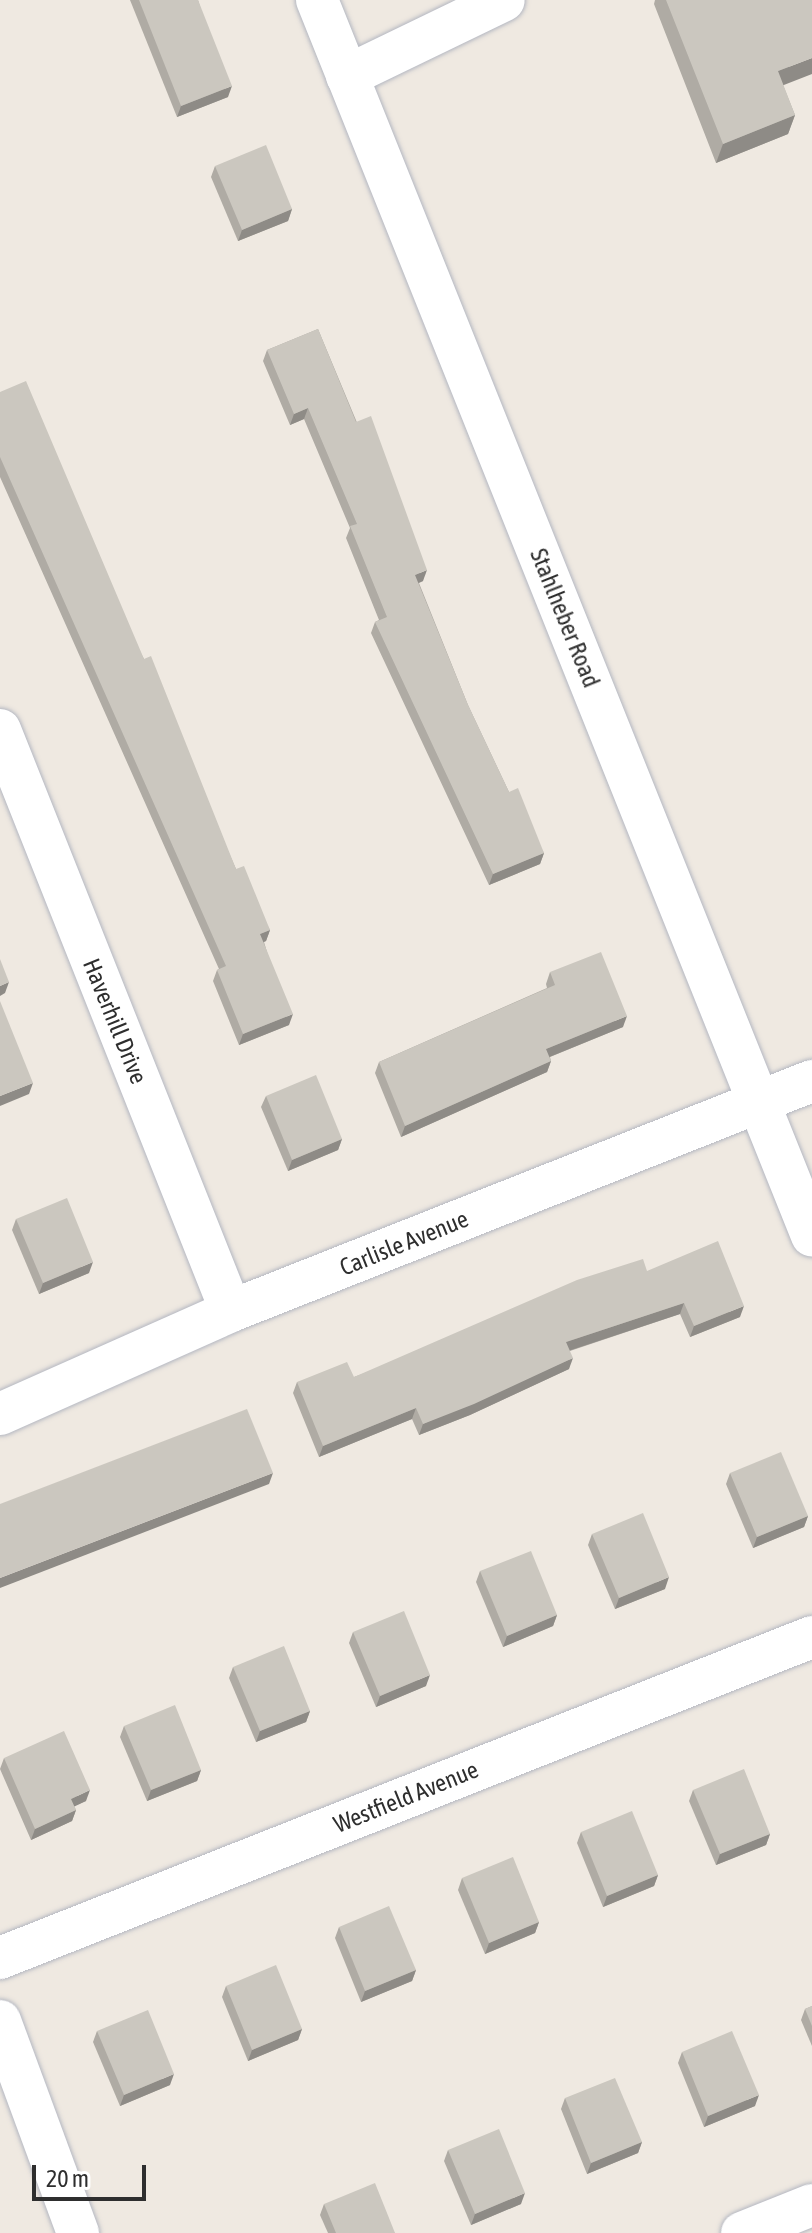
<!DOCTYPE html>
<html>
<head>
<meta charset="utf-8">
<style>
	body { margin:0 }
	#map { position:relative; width:812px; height:2233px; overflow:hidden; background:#efe9e1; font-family:"Asap Condensed",sans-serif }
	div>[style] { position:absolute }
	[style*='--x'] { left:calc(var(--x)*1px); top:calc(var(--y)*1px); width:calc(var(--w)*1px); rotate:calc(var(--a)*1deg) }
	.roads { filter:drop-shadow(0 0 2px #b4b7c1) drop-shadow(0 0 2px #b4b7c1) }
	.minor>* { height:42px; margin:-21px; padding:0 21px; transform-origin:21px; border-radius:21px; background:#fff }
	.wall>* { inset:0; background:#afaba4 }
	.shaded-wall>* { inset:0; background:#8e8b86 }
	.building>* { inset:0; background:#cbc7bf }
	span { translate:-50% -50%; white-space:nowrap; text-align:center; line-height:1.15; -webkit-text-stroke:8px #fff; paint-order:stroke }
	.street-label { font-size:24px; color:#2e2e2e }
	.scale { position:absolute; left:32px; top:2165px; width:114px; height:36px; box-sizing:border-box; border:4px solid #2e2e2e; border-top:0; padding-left:10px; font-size:24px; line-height:28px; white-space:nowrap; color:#2e2e2e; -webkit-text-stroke:6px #fff; paint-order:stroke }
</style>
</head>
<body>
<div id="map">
	<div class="roads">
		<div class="minor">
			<i style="--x:317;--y:0;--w:1331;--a:68.17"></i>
			<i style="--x:347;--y:76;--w:174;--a:-25.8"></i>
			<i style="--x:0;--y:730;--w:625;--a:68.32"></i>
			<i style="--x:0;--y:1414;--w:253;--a:-24"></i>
			<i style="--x:231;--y:1311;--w:625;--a:-21.6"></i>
			<i style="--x:0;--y:1958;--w:873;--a:-21.57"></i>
			<i style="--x:0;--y:2021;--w:226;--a:69.8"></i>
			<i style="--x:742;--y:2233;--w:75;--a:-21.8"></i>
		</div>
	</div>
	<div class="wall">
		<i style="clip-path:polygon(130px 0,198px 0,228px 97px,177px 117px)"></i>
		<i style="clip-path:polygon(655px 0,812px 0,783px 85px,795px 115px,788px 134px,716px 163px,654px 4px)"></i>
		<i style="clip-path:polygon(215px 166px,292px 209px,288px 221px,238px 241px,211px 177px)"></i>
		<i style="clip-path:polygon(318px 329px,423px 581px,419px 583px,468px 705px,509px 792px,544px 853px,540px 864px,489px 885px,371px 633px,375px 622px,379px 620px,346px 538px,350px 528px,304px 419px,290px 425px,263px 361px,267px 350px)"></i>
		<i style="clip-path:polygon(0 392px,144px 659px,236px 869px,270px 930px,266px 941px,264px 942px,289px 1025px,239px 1045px,213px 981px,217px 970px,219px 969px,0 477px)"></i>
		<i style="clip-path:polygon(550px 972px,623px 1027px,550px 1057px,551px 1061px,547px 1072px,401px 1137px,375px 1073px,379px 1062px,547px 988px,546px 984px)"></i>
		<i style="clip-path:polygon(266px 1096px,342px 1139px,338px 1150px,288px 1171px,261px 1107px)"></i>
		<i style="clip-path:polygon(16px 1219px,89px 1273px,39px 1294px,12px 1230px)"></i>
		<i style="clip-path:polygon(647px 1271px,740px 1317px,690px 1337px,680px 1314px,570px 1351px,569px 1369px,470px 1415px,419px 1435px,412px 1419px,319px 1457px,293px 1393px,297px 1382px,354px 1377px)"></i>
		<i style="clip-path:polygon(730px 1473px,808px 1516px,804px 1527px,753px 1548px,726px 1484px)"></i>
		<i style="clip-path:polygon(592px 1534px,665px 1589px,615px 1609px,588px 1545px)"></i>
		<i style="clip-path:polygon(480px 1571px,557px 1615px,553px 1626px,503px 1647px,476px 1582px)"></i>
		<i style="clip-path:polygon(353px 1632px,426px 1686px,376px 1707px,349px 1643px)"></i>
		<i style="clip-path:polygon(233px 1667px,310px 1711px,306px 1722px,256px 1742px,229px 1678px)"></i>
		<i style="clip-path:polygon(124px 1726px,201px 1770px,197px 1781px,147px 1801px,120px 1737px)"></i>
		<i style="clip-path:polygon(4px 1758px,86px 1801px,74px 1806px,76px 1810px,72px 1821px,31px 1840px,0 1769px)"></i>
		<i style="clip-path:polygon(693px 1790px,770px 1834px,766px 1845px,716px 1865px,689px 1801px)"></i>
		<i style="clip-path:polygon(581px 1832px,658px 1875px,654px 1886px,603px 1907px,577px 1843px)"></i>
		<i style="clip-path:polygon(462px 1878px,539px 1922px,535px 1933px,485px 1954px,458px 1890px)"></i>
		<i style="clip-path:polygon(339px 1927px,416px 1970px,412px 1981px,361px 2002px,335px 1938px)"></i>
		<i style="clip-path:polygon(226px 1986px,302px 2029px,298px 2040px,248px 2061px,222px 1997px)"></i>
		<i style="clip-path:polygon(812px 2006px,812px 2046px,801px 2020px,805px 2009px)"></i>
		<i style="clip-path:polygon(97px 2031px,170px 2085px,120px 2106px,93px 2042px)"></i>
		<i style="clip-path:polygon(682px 2052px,755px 2106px,704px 2127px,678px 2063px)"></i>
		<i style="clip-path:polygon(565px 2098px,642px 2142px,638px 2153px,587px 2174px,561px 2109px)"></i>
		<i style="clip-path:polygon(448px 2150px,521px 2204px,471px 2225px,444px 2161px)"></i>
		<i style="clip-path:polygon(324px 2204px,395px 2233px,328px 2233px,320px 2215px)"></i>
	</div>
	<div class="shaded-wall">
		<i style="clip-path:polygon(812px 58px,812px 74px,771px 90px,778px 71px)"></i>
		<i style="clip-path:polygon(232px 86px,228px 97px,177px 117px,181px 106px)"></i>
		<i style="clip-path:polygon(795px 115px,788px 134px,716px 163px,723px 144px)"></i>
		<i style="clip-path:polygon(292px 209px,288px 221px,238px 241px,242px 230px)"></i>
		<i style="clip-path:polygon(308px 408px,304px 419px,290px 425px,294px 414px)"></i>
		<i style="clip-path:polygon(427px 570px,423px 581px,411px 586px,415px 575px)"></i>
		<i style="clip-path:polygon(544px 853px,540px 864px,489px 885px,493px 874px)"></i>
		<i style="clip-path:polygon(270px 930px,266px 941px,256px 945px,260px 934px)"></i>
		<i style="clip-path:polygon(9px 982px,5px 993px,0 996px,0 986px)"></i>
		<i style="clip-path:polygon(293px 1014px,289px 1025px,239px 1045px,243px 1034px)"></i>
		<i style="clip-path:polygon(627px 1016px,623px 1027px,542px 1060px,546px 1049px)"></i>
		<i style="clip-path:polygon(551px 1061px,547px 1072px,401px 1137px,405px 1126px)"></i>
		<i style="clip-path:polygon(33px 1083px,29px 1094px,0 1106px,0 1096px)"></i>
		<i style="clip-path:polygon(342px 1139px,338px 1150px,288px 1171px,292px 1160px)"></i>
		<i style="clip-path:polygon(93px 1262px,89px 1273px,39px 1294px,43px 1283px)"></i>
		<i style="clip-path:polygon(684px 1303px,680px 1314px,562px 1353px,566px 1342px)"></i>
		<i style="clip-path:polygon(744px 1306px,740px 1317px,690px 1337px,694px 1326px)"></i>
		<i style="clip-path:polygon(573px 1358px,569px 1369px,470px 1415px,419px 1435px,423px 1424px)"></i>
		<i style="clip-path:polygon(416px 1408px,412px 1419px,319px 1457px,323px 1446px)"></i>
		<i style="clip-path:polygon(273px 1473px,269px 1484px,0 1588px,0 1578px)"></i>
		<i style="clip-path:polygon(808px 1516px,804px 1527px,753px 1548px,757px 1537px)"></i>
		<i style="clip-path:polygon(669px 1577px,665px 1589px,615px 1609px,619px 1598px)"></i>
		<i style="clip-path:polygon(557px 1615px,553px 1626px,503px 1647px,507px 1636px)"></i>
		<i style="clip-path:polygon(430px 1675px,426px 1686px,376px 1707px,380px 1696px)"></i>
		<i style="clip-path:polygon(310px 1711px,306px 1722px,256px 1742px,260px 1731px)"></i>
		<i style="clip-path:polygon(201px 1770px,197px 1781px,147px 1801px,151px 1790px)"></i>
		<i style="clip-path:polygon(90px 1790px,86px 1801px,67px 1810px,71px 1799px)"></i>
		<i style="clip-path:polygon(76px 1810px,72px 1821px,31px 1840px,35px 1829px)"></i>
		<i style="clip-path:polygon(770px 1834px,766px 1845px,716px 1865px,720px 1854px)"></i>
		<i style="clip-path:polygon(658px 1875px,654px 1886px,603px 1907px,607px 1896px)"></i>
		<i style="clip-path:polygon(539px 1922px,535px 1933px,485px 1954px,489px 1943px)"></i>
		<i style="clip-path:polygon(416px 1970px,412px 1981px,361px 2002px,365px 1991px)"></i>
		<i style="clip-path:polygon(302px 2029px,298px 2040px,248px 2061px,252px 2050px)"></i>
		<i style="clip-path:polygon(174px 2074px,170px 2085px,120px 2106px,124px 2095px)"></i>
		<i style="clip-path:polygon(759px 2095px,755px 2106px,704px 2127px,708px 2116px)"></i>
		<i style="clip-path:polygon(642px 2142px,638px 2153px,587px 2174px,591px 2163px)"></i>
		<i style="clip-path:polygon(525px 2193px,521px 2204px,471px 2225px,475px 2214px)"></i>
	</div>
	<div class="building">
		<i style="clip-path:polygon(139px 0,198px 0,232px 86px,181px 106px)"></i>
		<i style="clip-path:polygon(666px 0,812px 0,812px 58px,778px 71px,795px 115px,723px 144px)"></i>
		<i style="clip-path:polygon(266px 145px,292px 209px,242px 230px,215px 166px)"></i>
		<i style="clip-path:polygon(318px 329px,356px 422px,371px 416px,427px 570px,415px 575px,468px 705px,509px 792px,518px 788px,544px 853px,493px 874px,375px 622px,387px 617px,350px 526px,357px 524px,308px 408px,294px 414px,267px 350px)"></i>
		<i style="clip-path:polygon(26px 381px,144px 659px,151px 656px,236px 869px,244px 866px,270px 930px,260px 934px,293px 1014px,243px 1034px,217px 970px,226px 966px,0 457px,0 392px)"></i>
		<i style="clip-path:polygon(601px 952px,627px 1016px,546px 1049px,551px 1061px,405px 1126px,379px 1062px,555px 985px,550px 972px)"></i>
		<i style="clip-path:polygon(0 959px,9px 982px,0 986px)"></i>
		<i style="clip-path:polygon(0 1001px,33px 1083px,0 1096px)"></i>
		<i style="clip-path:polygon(316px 1075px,342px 1139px,292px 1160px,266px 1096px)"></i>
		<i style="clip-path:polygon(67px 1198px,93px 1262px,43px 1283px,16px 1219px)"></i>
		<i style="clip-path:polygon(718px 1241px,744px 1306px,694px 1326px,684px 1303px,566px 1342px,573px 1358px,474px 1404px,423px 1424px,416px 1408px,323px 1446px,297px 1382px,347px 1362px,354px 1377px,577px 1280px,643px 1259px,647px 1271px)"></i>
		<i style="clip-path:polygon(247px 1409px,273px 1473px,0 1578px,0 1504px)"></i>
		<i style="clip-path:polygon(781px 1452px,808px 1516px,757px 1537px,730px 1473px)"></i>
		<i style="clip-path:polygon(643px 1513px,669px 1577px,619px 1598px,592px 1534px)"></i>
		<i style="clip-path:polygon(531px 1551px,557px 1615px,507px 1636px,480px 1571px)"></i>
		<i style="clip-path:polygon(404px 1611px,430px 1675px,380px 1696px,353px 1632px)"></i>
		<i style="clip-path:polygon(284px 1646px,310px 1711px,260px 1731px,233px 1667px)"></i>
		<i style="clip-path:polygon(175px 1705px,201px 1770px,151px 1790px,124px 1726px)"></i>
		<i style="clip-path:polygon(64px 1731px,90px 1790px,71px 1799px,76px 1810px,35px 1829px,4px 1758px)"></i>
		<i style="clip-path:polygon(744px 1769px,770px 1834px,720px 1854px,693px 1790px)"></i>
		<i style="clip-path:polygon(632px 1811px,658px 1875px,607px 1896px,581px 1832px)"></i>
		<i style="clip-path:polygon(513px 1857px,539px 1922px,489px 1943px,462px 1878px)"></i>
		<i style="clip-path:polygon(389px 1906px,416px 1970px,365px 1991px,339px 1927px)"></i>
		<i style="clip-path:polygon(276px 1965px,302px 2029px,252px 2050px,226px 1986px)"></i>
		<i style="clip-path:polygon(812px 2006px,812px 2026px,805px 2009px)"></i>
		<i style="clip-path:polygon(148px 2010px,174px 2074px,124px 2095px,97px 2031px)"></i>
		<i style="clip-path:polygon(732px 2031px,759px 2095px,708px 2116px,682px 2052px)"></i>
		<i style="clip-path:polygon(615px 2078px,642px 2142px,591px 2163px,565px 2098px)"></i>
		<i style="clip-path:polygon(499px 2129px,525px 2193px,475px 2214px,448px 2150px)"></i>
		<i style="clip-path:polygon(375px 2183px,395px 2233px,336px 2233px,324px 2204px)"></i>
	</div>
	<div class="street-label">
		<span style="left:565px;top:618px;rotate:68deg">Stahlheber Road</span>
		<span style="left:115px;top:1021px;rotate:68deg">Haverhill Drive</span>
		<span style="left:404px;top:1243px;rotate:-22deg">Carlisle Avenue</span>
		<span style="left:406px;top:1797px;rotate:-22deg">Westfield Avenue</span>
	</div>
	<div class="scale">20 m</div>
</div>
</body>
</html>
